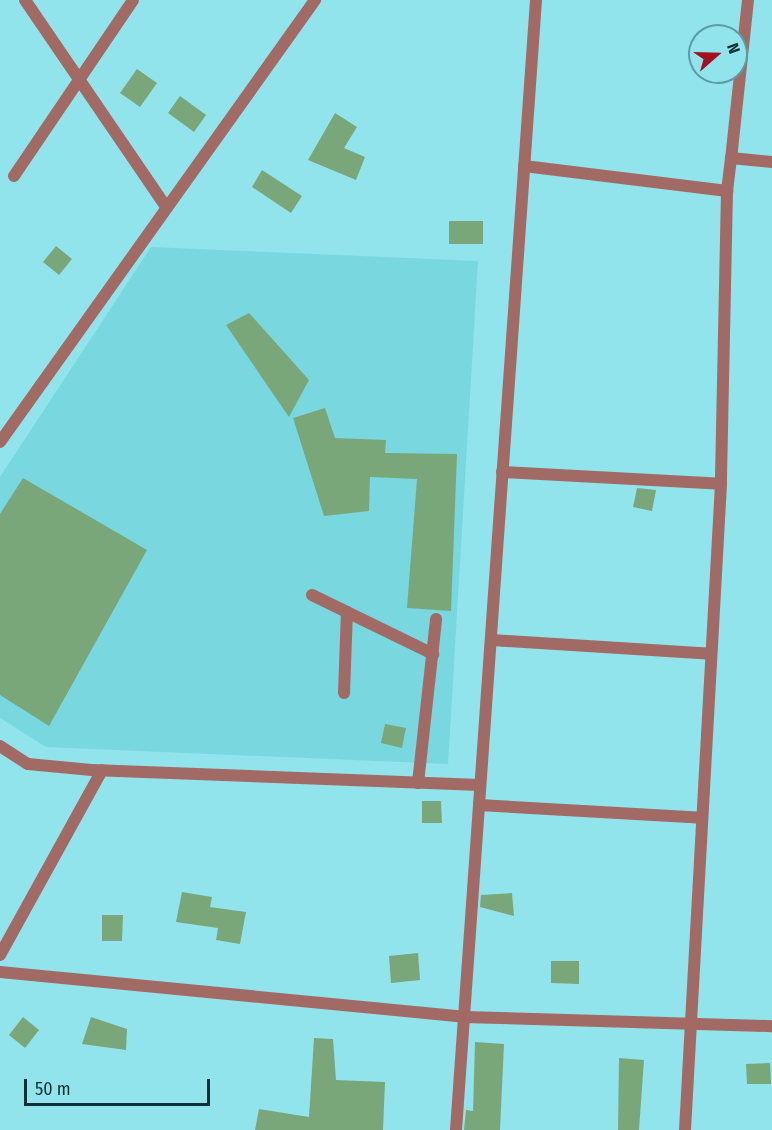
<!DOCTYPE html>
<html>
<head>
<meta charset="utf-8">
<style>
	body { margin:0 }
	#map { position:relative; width:772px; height:1130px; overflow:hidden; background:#91e4ec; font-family:"Fira Sans Condensed",sans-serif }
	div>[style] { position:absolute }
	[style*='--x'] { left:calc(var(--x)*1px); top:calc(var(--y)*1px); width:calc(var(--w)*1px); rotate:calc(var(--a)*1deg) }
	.built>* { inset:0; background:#79d7e0 }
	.building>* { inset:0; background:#7aa77a }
	.lane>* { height:12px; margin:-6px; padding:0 6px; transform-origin:6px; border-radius:6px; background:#a16a65 }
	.street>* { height:12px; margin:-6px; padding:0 6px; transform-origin:6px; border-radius:6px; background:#a16a65 }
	span { translate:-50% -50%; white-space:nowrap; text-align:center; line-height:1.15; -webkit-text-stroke:4.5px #91e4ec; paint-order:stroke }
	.north { position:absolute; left:688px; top:24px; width:60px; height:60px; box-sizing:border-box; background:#91e4ec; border:2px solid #5d9ca3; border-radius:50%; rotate:70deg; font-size:16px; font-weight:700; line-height:24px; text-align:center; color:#0e3135 }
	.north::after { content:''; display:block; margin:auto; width:21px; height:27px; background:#a60f1f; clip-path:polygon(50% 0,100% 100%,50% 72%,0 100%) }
	.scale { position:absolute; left:24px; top:1079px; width:186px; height:27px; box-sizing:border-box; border:3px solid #0e3135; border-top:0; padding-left:8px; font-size:18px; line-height:21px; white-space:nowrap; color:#0e3135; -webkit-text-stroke:4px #91e4ec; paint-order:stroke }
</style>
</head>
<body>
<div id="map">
	<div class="built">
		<i style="clip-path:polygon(151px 247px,478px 261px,448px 764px,46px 747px,0 718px,0 477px)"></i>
	</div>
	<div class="building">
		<i style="clip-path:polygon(137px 69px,157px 83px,140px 107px,120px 93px)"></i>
		<i style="clip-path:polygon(180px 96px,206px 115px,194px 132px,168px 113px)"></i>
		<i style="clip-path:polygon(335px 113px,357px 127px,344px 148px,365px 157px,356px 180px,308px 160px)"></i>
		<i style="clip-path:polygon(262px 170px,302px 196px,291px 213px,252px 187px)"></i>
		<i style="clip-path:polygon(449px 221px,483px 221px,483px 244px,449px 244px)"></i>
		<i style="clip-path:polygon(56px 246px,72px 259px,59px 275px,43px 262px)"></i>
		<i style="clip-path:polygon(249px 313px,309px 380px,289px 417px,226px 325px)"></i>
		<i style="clip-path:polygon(325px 408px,335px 438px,386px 440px,385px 453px,457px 454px,451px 611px,407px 608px,417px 479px,370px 477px,369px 511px,324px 516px,293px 418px)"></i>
		<i style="clip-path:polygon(23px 478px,147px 550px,49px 726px,0 695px,0 514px)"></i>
		<i style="clip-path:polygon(637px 488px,656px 490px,652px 511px,633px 507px)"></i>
		<i style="clip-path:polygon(385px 724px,406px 728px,402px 748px,381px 743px)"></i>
		<i style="clip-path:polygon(422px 801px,441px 801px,442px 823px,422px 823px)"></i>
		<i style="clip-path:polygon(182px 892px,212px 897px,210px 907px,246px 912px,240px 944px,216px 940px,218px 928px,176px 922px)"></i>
		<i style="clip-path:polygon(512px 893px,514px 916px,480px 907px,481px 895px)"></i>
		<i style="clip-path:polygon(102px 915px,123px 915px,122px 941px,102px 941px)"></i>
		<i style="clip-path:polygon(418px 953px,420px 980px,391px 983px,389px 956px)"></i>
		<i style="clip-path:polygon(551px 961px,579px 961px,579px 984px,551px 983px)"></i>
		<i style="clip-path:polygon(23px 1017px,39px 1030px,25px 1048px,9px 1035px)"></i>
		<i style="clip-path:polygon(91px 1017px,127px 1029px,126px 1050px,82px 1044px)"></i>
		<i style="clip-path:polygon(314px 1038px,333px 1039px,336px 1080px,385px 1082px,383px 1130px,255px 1130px,259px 1109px,309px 1117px)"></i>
		<i style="clip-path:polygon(475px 1042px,504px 1044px,500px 1130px,464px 1130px,466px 1110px,473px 1111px)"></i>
		<i style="clip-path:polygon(619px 1058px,644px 1060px,639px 1130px,618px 1130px)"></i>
		<i style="clip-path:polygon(770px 1063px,771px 1084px,747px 1084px,746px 1064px)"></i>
	</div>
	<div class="lane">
		<i style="--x:312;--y:595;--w:135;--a:26"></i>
		<i style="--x:344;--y:693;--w:81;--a:-87.9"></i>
		<i style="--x:418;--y:783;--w:165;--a:-83.7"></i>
	</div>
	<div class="street">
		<i style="--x:25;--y:0;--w:250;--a:55.7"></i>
		<i style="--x:748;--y:0;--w:159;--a:96.1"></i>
		<i style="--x:731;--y:158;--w:41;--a:5.6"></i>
		<i style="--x:524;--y:166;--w:205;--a:7"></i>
		<i style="--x:727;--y:191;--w:293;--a:91.2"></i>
		<i style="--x:721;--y:484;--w:647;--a:93.19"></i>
		<i style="--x:14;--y:176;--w:212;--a:-55.9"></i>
		<i style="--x:727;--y:191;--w:33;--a:-83"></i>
		<i style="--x:0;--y:442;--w:543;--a:-54.52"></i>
		<i style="--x:502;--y:472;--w:219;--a:3.1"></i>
		<i style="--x:491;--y:640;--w:220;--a:3.6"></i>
		<i style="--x:0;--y:746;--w:33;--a:33"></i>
		<i style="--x:28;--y:764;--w:64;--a:5.4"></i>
		<i style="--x:92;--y:770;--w:388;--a:2.2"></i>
		<i style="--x:479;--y:805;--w:223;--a:3.3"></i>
		<i style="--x:0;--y:955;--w:211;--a:-61.1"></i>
		<i style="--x:0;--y:972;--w:466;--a:5.5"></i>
		<i style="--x:464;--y:1017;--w:308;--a:1.7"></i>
		<i style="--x:456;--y:1130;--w:1133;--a:-85.95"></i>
	</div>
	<div class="north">N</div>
	<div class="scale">50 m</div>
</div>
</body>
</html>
